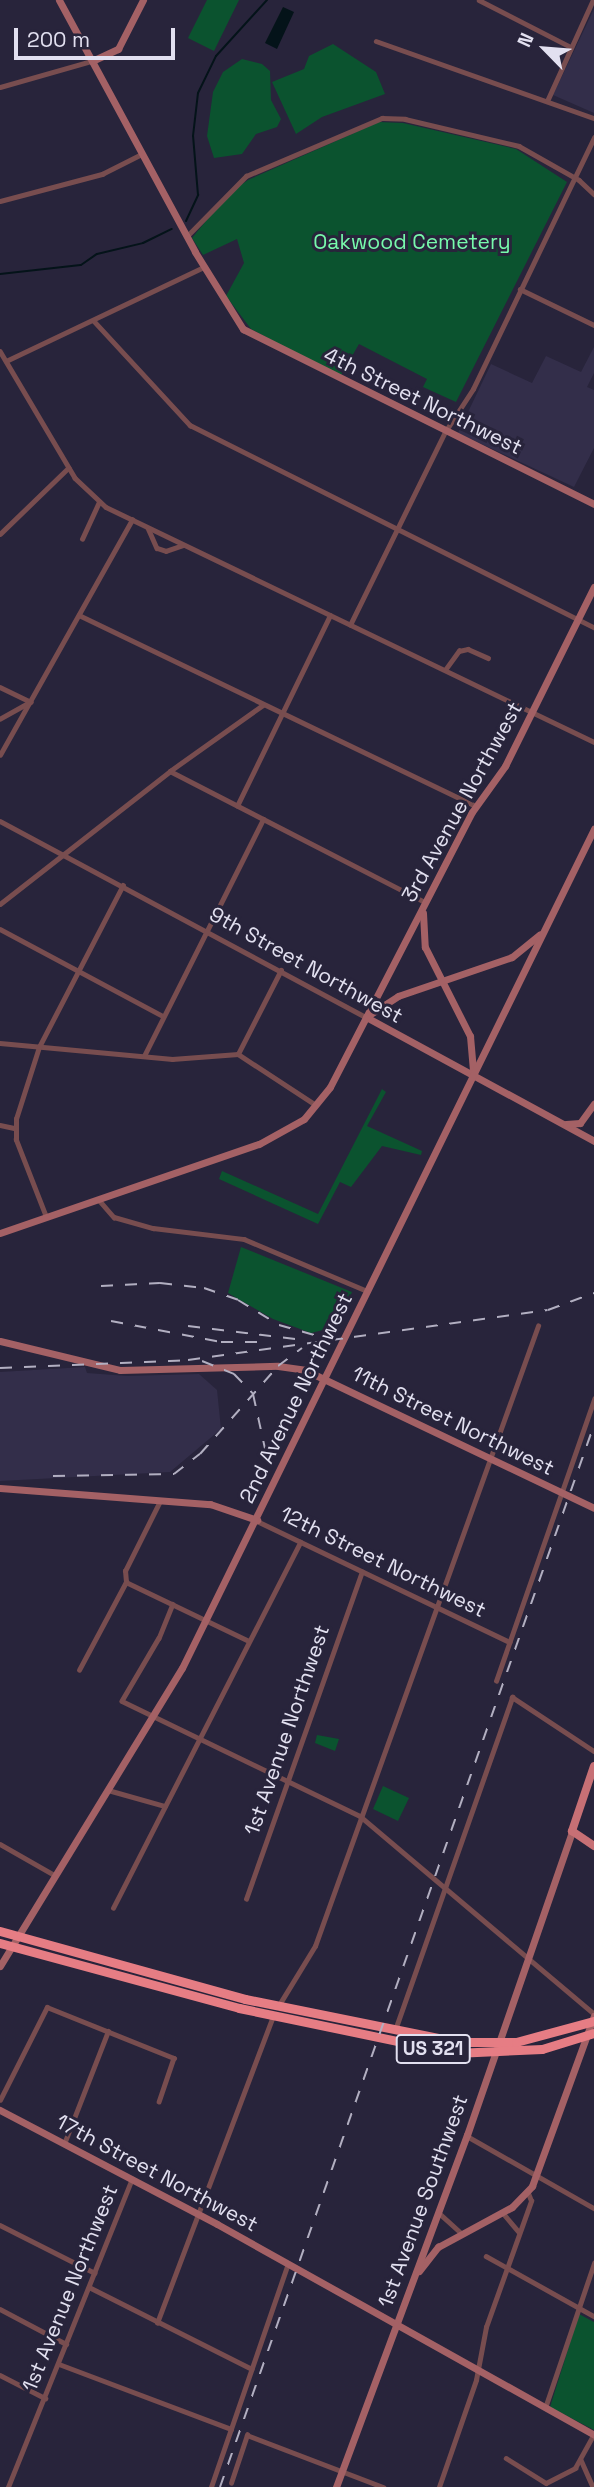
<!DOCTYPE html>
<html>
<head>
<meta charset="utf-8">
<style>
	body { margin:0 }
	#map { position:relative; width:594px; height:2487px; overflow:hidden; background:#28243b; font-family:"Space Grotesk",sans-serif }
	div>[style] { position:absolute }
	[style*='--x'] { left:calc(var(--x)*1px); top:calc(var(--y)*1px); width:calc(var(--w)*1px); rotate:calc(var(--a)*1deg) }
	.built>* { inset:0; background:#332e4a }
	.green>* { inset:0; background:#0b532f }
	.water>* { inset:0; background:#041319 }
	.stream>* { height:2px; margin:-1px; padding:0 1px; transform-origin:1px; border-radius:1px; background:#041319 }
	.street>* { height:4.5px; margin:-2.25px; padding:0 2.25px; transform-origin:2.25px; border-radius:2.25px; background:#784d4f }
	.secondary>* { height:7px; margin:-3.5px; padding:0 3.5px; transform-origin:3.5px; border-radius:3.5px; background:#a46165 }
	.primary>* { height:8px; margin:-4px; padding:0 4px; transform-origin:4px; border-radius:4px; background:#c77075 }
	.highway>* { height:9px; margin:-4.5px; padding:0 4.5px; transform-origin:4.5px; border-radius:4.5px; background:#e67d84 }
	.rail>* { height:2px; margin-top:-1px; transform-origin:0; background:repeating-linear-gradient(90deg,#b2afc1 0 12px,transparent 0 24px) }
	span { translate:-50% -50%; white-space:nowrap; text-align:center; line-height:1.15; -webkit-text-stroke:6px #28243b; paint-order:stroke }
	.shield-label span { padding:2px 5px; background:#28243b; border:2px solid; border-radius:5px; -webkit-text-stroke-width:0 }
	.shield-label { font-size:19px; color:#e2e0f0; font-weight:700 }
	.park-label { font-size:21px; color:#77faac }
	.street-label { font-size:21px; color:#e2e0f0 }
	.north { position:absolute; left:510px; top:14px; width:70px; height:70px; -webkit-text-stroke:5px #28243b; paint-order:stroke; rotate:295deg; font-size:19px; font-weight:700; line-height:28px; text-align:center; color:#e2e0f0 }
	.north::after { content:''; display:block; margin:auto; width:24px; height:32px; background:#e2e0f0; clip-path:polygon(50% 0,100% 100%,50% 72%,0 100%) }
	.scale { position:absolute; left:14px; top:28px; width:161px; height:32px; box-sizing:border-box; border:4px solid #e2e0f0; border-top:0; padding-left:9px; font-size:21px; line-height:24px; white-space:nowrap; color:#e2e0f0; -webkit-text-stroke:5px #28243b; paint-order:stroke }
</style>
</head>
<body>
<div id="map">
	<div class="built">
		<i style="clip-path:polygon(594px 9px,594px 113px,553px 95px)"></i>
		<i style="clip-path:polygon(594px 347px,594px 373px,587px 387px,594px 390px,594px 448px,574px 487px,458px 433px,491px 364px,532px 383px,546px 356px,581px 372px)"></i>
		<i style="clip-path:polygon(85px 1367px,87px 1373px,127px 1376px,199px 1374px,217px 1390px,221px 1429px,170px 1472px,0 1481px,0 1372px)"></i>
	</div>
	<div class="green">
		<i style="clip-path:polygon(207px 0,239px 0,214px 51px,188px 38px)"></i>
		<i style="clip-path:polygon(333px 44px,376px 72px,385px 94px,322px 117px,296px 134px,272px 82px,304px 69px,309px 56px)"></i>
		<i style="clip-path:polygon(242px 59px,262px 64px,270px 71px,271px 100px,281px 119px,277px 127px,256px 134px,242px 154px,214px 158px,207px 136px,213px 92px,223px 72px)"></i>
		<i style="clip-path:polygon(379px 122px,403px 123px,516px 149px,567px 182px,456px 402px,423px 387px,427px 379px,359px 344px,340px 377px,251px 329px,226px 296px,244px 263px,237px 239px,203px 255px,192px 238px,228px 194px,248px 180px)"></i>
		<i style="clip-path:polygon(382px 1089px,386px 1092px,367px 1126px,422px 1151px,421px 1155px,382px 1146px,351px 1187px,340px 1182px,318px 1224px,219px 1179px,222px 1171px,318px 1214px)"></i>
		<i style="clip-path:polygon(241px 1247px,352px 1292px,343px 1314px,331px 1328px,311px 1333px,273px 1319px,228px 1293px)"></i>
		<i style="clip-path:polygon(317px 1735px,339px 1739px,335px 1751px,315px 1743px)"></i>
		<i style="clip-path:polygon(383px 1786px,409px 1798px,398px 1821px,373px 1809px)"></i>
		<i style="clip-path:polygon(579px 2314px,594px 2322px,594px 2430px,550px 2407px)"></i>
	</div>
	<div class="water">
		<i style="clip-path:polygon(283px 7px,294px 12px,277px 49px,265px 43px)"></i>
	</div>
	<div class="stream">
		<i style="--x:186;--y:221;--w:29;--a:-65"></i>
		<i style="--x:198;--y:195;--w:59;--a:-94.8"></i>
		<i style="--x:193;--y:136;--w:43;--a:-83.4"></i>
		<i style="--x:198;--y:93;--w:41;--a:-64.1"></i>
		<i style="--x:216;--y:56;--w:76;--a:-47.7"></i>
		<i style="--x:0;--y:274;--w:81;--a:-6.3"></i>
		<i style="--x:81;--y:265;--w:19;--a:-35"></i>
		<i style="--x:97;--y:254;--w:47;--a:-13.4"></i>
		<i style="--x:143;--y:243;--w:32;--a:-26"></i>
	</div>
	<div class="street">
		<i style="--x:479;--y:0;--w:103;--a:27.1"></i>
		<i style="--x:376;--y:41;--w:231;--a:19.5"></i>
		<i style="--x:0;--y:87;--w:95;--a:-15.9"></i>
		<i style="--x:548;--y:99;--w:109;--a:-65.6"></i>
		<i style="--x:0;--y:201;--w:106;--a:-14.8"></i>
		<i style="--x:102;--y:174;--w:45;--a:-26.6"></i>
		<i style="--x:187;--y:236;--w:84;--a:-45.5"></i>
		<i style="--x:246;--y:176;--w:148;--a:-23.1"></i>
		<i style="--x:382;--y:118;--w:23;--a:2"></i>
		<i style="--x:405;--y:119;--w:117;--a:13.3"></i>
		<i style="--x:519;--y:146;--w:69;--a:29.5"></i>
		<i style="--x:579;--y:180;--w:21;--a:43"></i>
		<i style="--x:520;--y:289;--w:82;--a:25.9"></i>
		<i style="--x:94;--y:321;--w:142;--a:47.3"></i>
		<i style="--x:190;--y:425;--w:452;--a:26.6"></i>
		<i style="--x:0;--y:351;--w:147;--a:59.4"></i>
		<i style="--x:75;--y:478;--w:42;--a:43.1"></i>
		<i style="--x:106;--y:507;--w:542;--a:25.71"></i>
		<i style="--x:6;--y:361;--w:219;--a:-25.4"></i>
		<i style="--x:148;--y:528;--w:22;--a:66"></i>
		<i style="--x:157;--y:548;--w:9;--a:18"></i>
		<i style="--x:166;--y:551;--w:18;--a:-19"></i>
		<i style="--x:0;--y:534;--w:95;--a:-44.1"></i>
		<i style="--x:82;--y:539;--w:41;--a:-65.3"></i>
		<i style="--x:79;--y:615;--w:440;--a:25.7"></i>
		<i style="--x:350;--y:625;--w:215;--a:-63.8"></i>
		<i style="--x:445;--y:432;--w:51;--a:-56.9"></i>
		<i style="--x:473;--y:389;--w:279;--a:-64.3"></i>
		<i style="--x:445;--y:670;--w:24;--a:-54"></i>
		<i style="--x:459;--y:651;--w:9;--a:-13"></i>
		<i style="--x:468;--y:649;--w:22;--a:24"></i>
		<i style="--x:0;--y:687;--w:34;--a:26"></i>
		<i style="--x:31;--y:702;--w:35;--a:151"></i>
		<i style="--x:0;--y:755;--w:270;--a:-60.7"></i>
		<i style="--x:170;--y:771;--w:287;--a:27.2"></i>
		<i style="--x:237;--y:806;--w:212;--a:-64"></i>
		<i style="--x:0;--y:821;--w:415;--a:28.2"></i>
		<i style="--x:0;--y:904;--w:216;--a:-38"></i>
		<i style="--x:170;--y:771;--w:114;--a:-35.4"></i>
		<i style="--x:0;--y:929;--w:185;--a:28.1"></i>
		<i style="--x:0;--y:1043;--w:173;--a:5.3"></i>
		<i style="--x:172;--y:1059;--w:66;--a:-4.3"></i>
		<i style="--x:238;--y:1054;--w:94;--a:-62.9"></i>
		<i style="--x:238;--y:1054;--w:93;--a:33.2"></i>
		<i style="--x:144;--y:1056;--w:265;--a:-63.3"></i>
		<i style="--x:0;--y:1125;--w:14;--a:12"></i>
		<i style="--x:99;--y:1200;--w:23;--a:49"></i>
		<i style="--x:114;--y:1217;--w:41;--a:15.8"></i>
		<i style="--x:153;--y:1228;--w:92;--a:6.9"></i>
		<i style="--x:244;--y:1239;--w:134;--a:22.9"></i>
		<i style="--x:46;--y:1217;--w:83;--a:-111.3"></i>
		<i style="--x:16;--y:1140;--w:21;--a:-90"></i>
		<i style="--x:16;--y:1119;--w:76;--a:-72.3"></i>
		<i style="--x:39;--y:1047;--w:182;--a:-62.6"></i>
		<i style="--x:257;--y:1521;--w:280;--a:25.6"></i>
		<i style="--x:126;--y:1582;--w:136;--a:25.6"></i>
		<i style="--x:173;--y:1604;--w:37;--a:112"></i>
		<i style="--x:159;--y:1638;--w:73;--a:120.4"></i>
		<i style="--x:122;--y:1701;--w:264;--a:25.8"></i>
		<i style="--x:360;--y:1816;--w:307;--a:40.2"></i>
		<i style="--x:79;--y:1670;--w:100;--a:-61.9"></i>
		<i style="--x:126;--y:1582;--w:11;--a:-95"></i>
		<i style="--x:125;--y:1571;--w:78;--a:-63.4"></i>
		<i style="--x:496;--y:1681;--w:299;--a:-70.8"></i>
		<i style="--x:108;--y:1790;--w:59;--a:15.7"></i>
		<i style="--x:0;--y:1844;--w:64;--a:29.7"></i>
		<i style="--x:246;--y:1899;--w:347;--a:-70.5"></i>
		<i style="--x:113;--y:1908;--w:411;--a:-62.9"></i>
		<i style="--x:279;--y:2005;--w:69;--a:-58.6"></i>
		<i style="--x:315;--y:1946;--w:659;--a:-70.22"></i>
		<i style="--x:395;--y:2030;--w:353;--a:-70.6"></i>
		<i style="--x:512;--y:1697;--w:98;--a:33.4"></i>
		<i style="--x:0;--y:2100;--w:104;--a:-63.2"></i>
		<i style="--x:47;--y:2007;--w:137;--a:21.9"></i>
		<i style="--x:174;--y:2058;--w:46;--a:108.8"></i>
		<i style="--x:467;--y:2136;--w:146;--a:29.6"></i>
		<i style="--x:64;--y:2144;--w:121;--a:-68.7"></i>
		<i style="--x:439;--y:2213;--w:28;--a:42"></i>
		<i style="--x:503;--y:2213;--w:25;--a:50"></i>
		<i style="--x:0;--y:2225;--w:106;--a:26.8"></i>
		<i style="--x:486;--y:2256;--w:124;--a:29.1"></i>
		<i style="--x:89;--y:2287;--w:182;--a:26.7"></i>
		<i style="--x:0;--y:2309;--w:75;--a:27.9"></i>
		<i style="--x:157;--y:2323;--w:328;--a:-69.3"></i>
		<i style="--x:59;--y:2364;--w:184;--a:20.7"></i>
		<i style="--x:0;--y:2375;--w:51;--a:27.1"></i>
		<i style="--x:545;--y:2408;--w:153;--a:-71.3"></i>
		<i style="--x:506;--y:2458;--w:47;--a:32"></i>
		<i style="--x:546;--y:2483;--w:33;--a:-27"></i>
		<i style="--x:575;--y:2468;--w:38;--a:-61"></i>
		<i style="--x:581;--y:2460;--w:30;--a:66"></i>
		<i style="--x:231;--y:2483;--w:51;--a:-71.6"></i>
		<i style="--x:247;--y:2435;--w:146;--a:20.9"></i>
		<i style="--x:8;--y:2487;--w:332;--a:-68.1"></i>
		<i style="--x:211;--y:2487;--w:236;--a:-71"></i>
		<i style="--x:439;--y:2487;--w:113;--a:-70.9"></i>
		<i style="--x:476;--y:2380;--w:54;--a:-79.3"></i>
		<i style="--x:486;--y:2327;--w:134;--a:-70.3"></i>
		<i style="--x:531;--y:2201;--w:9;--a:-111"></i>
	</div>
	<div class="secondary">
		<i style="--x:59;--y:0;--w:286;--a:61.6"></i>
		<i style="--x:195;--y:252;--w:91;--a:58.1"></i>
		<i style="--x:243;--y:329;--w:392;--a:26.5"></i>
		<i style="--x:92;--y:61;--w:29;--a:-25"></i>
		<i style="--x:118;--y:49;--w:55;--a:-63"></i>
		<i style="--x:423;--y:913;--w:34;--a:87"></i>
		<i style="--x:425;--y:947;--w:100;--a:63.2"></i>
		<i style="--x:470;--y:1036;--w:36;--a:85"></i>
		<i style="--x:369;--y:1015;--w:35;--a:-33"></i>
		<i style="--x:398;--y:996;--w:120;--a:-18.9"></i>
		<i style="--x:512;--y:957;--w:36;--a:-39"></i>
		<i style="--x:366;--y:1017;--w:260;--a:28.5"></i>
		<i style="--x:566;--y:1124;--w:14;--a:-4"></i>
		<i style="--x:580;--y:1123;--w:24;--a:-54"></i>
		<i style="--x:0;--y:1233;--w:274;--a:-19"></i>
		<i style="--x:259;--y:1144;--w:51;--a:-29.1"></i>
		<i style="--x:304;--y:1119;--w:41;--a:-50.9"></i>
		<i style="--x:330;--y:1087;--w:309;--a:-62.7"></i>
		<i style="--x:472;--y:812;--w:57;--a:-54.3"></i>
		<i style="--x:505;--y:766;--w:200;--a:-63.6"></i>
		<i style="--x:0;--y:1341;--w:123;--a:13.6"></i>
		<i style="--x:120;--y:1370;--w:158;--a:-1.5"></i>
		<i style="--x:278;--y:1366;--w:27;--a:8"></i>
		<i style="--x:305;--y:1370;--w:320;--a:25.5"></i>
		<i style="--x:0;--y:1488;--w:211;--a:4.4"></i>
		<i style="--x:210;--y:1504;--w:50;--a:18.8"></i>
		<i style="--x:0;--y:1966;--w:349;--a:-58.6"></i>
		<i style="--x:182;--y:1668;--w:935;--a:-63.85"></i>
		<i style="--x:0;--y:2110;--w:245;--a:27.7"></i>
		<i style="--x:217;--y:2224;--w:432;--a:29.2"></i>
		<i style="--x:419;--y:2271;--w:31;--a:-52"></i>
		<i style="--x:438;--y:2247;--w:84;--a:-28.4"></i>
		<i style="--x:512;--y:2207;--w:29;--a:-46"></i>
		<i style="--x:532;--y:2186;--w:181;--a:-70"></i>
		<i style="--x:336;--y:2487;--w:376;--a:-69.6"></i>
		<i style="--x:467;--y:2135;--w:322;--a:-70.9"></i>
	</div>
	<div class="primary">
		<i style="--x:594;--y:1766;--w:69;--a:108.7"></i>
		<i style="--x:572;--y:1831;--w:27;--a:34"></i>
	</div>
	<div class="highway">
		<i style="--x:0;--y:1931;--w:254;--a:15.5"></i>
		<i style="--x:245;--y:1999;--w:217;--a:11.4"></i>
		<i style="--x:458;--y:2042;--w:58;--a:0"></i>
		<i style="--x:516;--y:2042;--w:81;--a:-15.1"></i>
		<i style="--x:0;--y:1943;--w:248;--a:15.2"></i>
		<i style="--x:239;--y:2008;--w:221;--a:11.8"></i>
		<i style="--x:455;--y:2053;--w:87;--a:-2.6"></i>
		<i style="--x:542;--y:2049;--w:54;--a:-17.1"></i>
	</div>
	<div class="rail">
		<i style="--x:101;--y:1286;--w:59;--a:-2.9"></i>
		<i style="--x:160;--y:1283;--w:44;--a:6.5"></i>
		<i style="--x:204;--y:1288;--w:36;--a:19"></i>
		<i style="--x:238;--y:1300;--w:48;--a:31.4"></i>
		<i style="--x:279;--y:1325;--w:44;--a:15.9"></i>
		<i style="--x:111;--y:1321;--w:112;--a:10.8"></i>
		<i style="--x:221;--y:1342;--w:38;--a:0"></i>
		<i style="--x:188;--y:1326;--w:108;--a:6.9"></i>
		<i style="--x:202;--y:1361;--w:35;--a:22"></i>
		<i style="--x:234;--y:1374;--w:28;--a:46"></i>
		<i style="--x:253;--y:1394;--w:70;--a:77.6"></i>
		<i style="--x:0;--y:1368;--w:188;--a:-2.4"></i>
		<i style="--x:188;--y:1360;--w:363;--a:-7.9"></i>
		<i style="--x:548;--y:1310;--w:49;--a:-20.3"></i>
		<i style="--x:53;--y:1476;--w:121;--a:-0.9"></i>
		<i style="--x:174;--y:1474;--w:33;--a:-38"></i>
		<i style="--x:200;--y:1454;--w:118;--a:-48.4"></i>
		<i style="--x:278;--y:1366;--w:30;--a:-37"></i>
		<i style="--x:220;--y:2487;--w:1126;--a:-70.6"></i>
	</div>
	<div class="shield-label">
		<span style="left:433px;top:2049px">US 321</span>
	</div>
	<div class="park-label">
		<span style="left:412px;top:242px">Oakwood Cemetery</span>
	</div>
	<div class="street-label">
		<span style="left:423px;top:401px;rotate:26deg">4th Street Northwest</span>
		<span style="left:462px;top:802px;rotate:-61deg">3rd Avenue Northwest</span>
		<span style="left:306px;top:965px;rotate:29deg">9th Street Northwest</span>
		<span style="left:296px;top:1398px;rotate:-64deg">2nd Avenue Northwest</span>
		<span style="left:453px;top:1421px;rotate:26deg">11th Street Northwest</span>
		<span style="left:383px;top:1562px;rotate:26deg">12th Street Northwest</span>
		<span style="left:287px;top:1730px;rotate:-71deg">1st Avenue Northwest</span>
		<span style="left:157px;top:2173px;rotate:28deg">17th Street Northwest</span>
		<span style="left:423px;top:2201px;rotate:-70deg">1st Avenue Southwest</span>
		<span style="left:70px;top:2288px;rotate:-68deg">1st Avenue Northwest</span>
	</div>
	<div class="north">N</div>
	<div class="scale">200 m</div>
</div>
</body>
</html>
